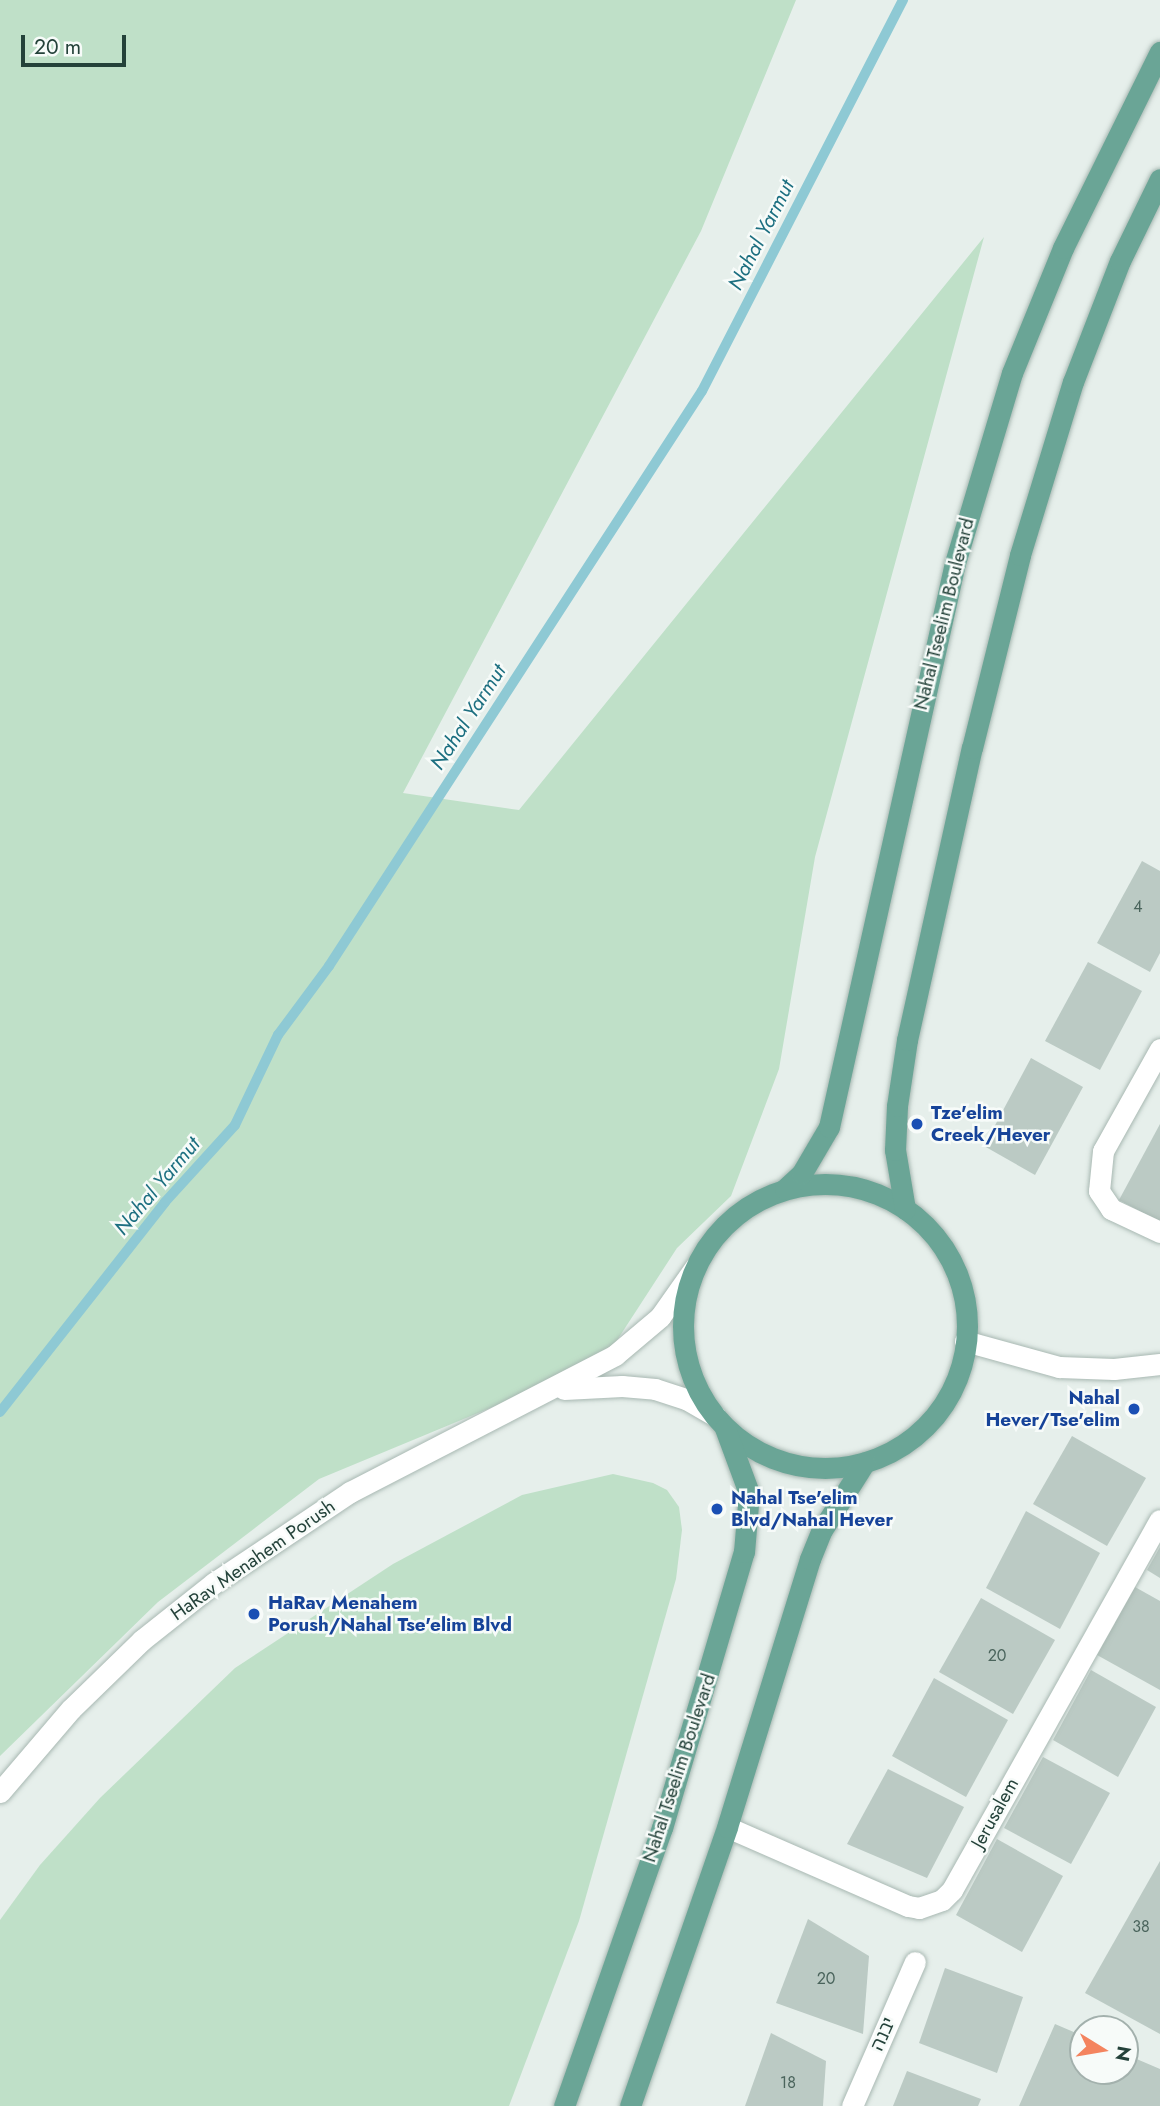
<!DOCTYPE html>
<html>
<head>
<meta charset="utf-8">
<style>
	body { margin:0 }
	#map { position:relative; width:1160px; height:2106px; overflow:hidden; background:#e6efeb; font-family:Jost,"Noto Sans Hebrew",sans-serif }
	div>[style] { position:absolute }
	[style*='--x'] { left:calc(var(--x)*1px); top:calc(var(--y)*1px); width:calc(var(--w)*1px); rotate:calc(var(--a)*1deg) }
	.green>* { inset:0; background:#bfe0c8 }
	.stream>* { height:10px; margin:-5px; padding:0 5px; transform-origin:5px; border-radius:5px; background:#8ec9d4 }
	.building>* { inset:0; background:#bbcac4 }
	.roads { filter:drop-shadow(0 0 2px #a8b8b2) drop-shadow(0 0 2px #a8b8b2) }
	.minor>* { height:21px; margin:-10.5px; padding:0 10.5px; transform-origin:10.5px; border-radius:10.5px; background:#fff }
	.major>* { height:21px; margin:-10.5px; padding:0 10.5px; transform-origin:10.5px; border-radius:10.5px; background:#6aa596 }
	.major>.ring { margin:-10.5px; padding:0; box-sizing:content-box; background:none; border:21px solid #6aa596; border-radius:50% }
	.dots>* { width:19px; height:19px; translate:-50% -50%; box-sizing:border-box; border:4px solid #f7fbf9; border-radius:50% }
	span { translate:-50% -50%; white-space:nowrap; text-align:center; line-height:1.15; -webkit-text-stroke:5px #f7fbf9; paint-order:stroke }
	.number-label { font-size:16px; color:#4a645c }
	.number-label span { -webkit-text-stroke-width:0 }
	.street-label { font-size:19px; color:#24423a }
	.transit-label { font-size:19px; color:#164399; font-weight:700 }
	.left { translate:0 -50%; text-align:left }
	.right { translate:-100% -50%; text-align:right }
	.water-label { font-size:21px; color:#1c6f80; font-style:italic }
	.north { position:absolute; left:1069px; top:2015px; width:70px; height:70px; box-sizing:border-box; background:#f7fbf9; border:2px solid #a3b1ad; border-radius:50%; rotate:101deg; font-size:19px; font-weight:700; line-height:28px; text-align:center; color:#24423a }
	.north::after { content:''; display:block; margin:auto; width:24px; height:32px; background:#f4845f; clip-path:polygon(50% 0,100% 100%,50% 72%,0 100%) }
	.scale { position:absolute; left:21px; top:35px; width:105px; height:32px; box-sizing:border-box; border:4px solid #24423a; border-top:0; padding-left:9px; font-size:21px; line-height:24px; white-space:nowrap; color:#24423a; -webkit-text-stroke:5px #f7fbf9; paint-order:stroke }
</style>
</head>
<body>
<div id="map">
	<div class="green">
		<i style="clip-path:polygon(0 0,796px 0,701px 231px,403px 793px,519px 810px,984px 237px,815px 857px,779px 1069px,731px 1196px,677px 1248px,614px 1345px,543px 1386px,319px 1479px,158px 1602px,0 1756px)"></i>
		<i style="clip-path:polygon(613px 1474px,653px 1483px,667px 1490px,679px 1507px,682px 1530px,676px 1579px,579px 1921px,509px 2106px,0 2106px,0 1920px,40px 1865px,100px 1798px,235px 1668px,393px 1564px,522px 1495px)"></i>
	</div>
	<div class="stream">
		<i style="--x:0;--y:1412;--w:267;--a:-51.8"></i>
		<i style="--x:165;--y:1202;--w:104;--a:-47.7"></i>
		<i style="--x:235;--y:1125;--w:100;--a:-64.5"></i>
		<i style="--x:278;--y:1035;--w:86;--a:-53.5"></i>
		<i style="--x:329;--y:966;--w:685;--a:-57.03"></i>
		<i style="--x:702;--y:391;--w:440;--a:-62.8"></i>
	</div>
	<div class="building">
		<i style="clip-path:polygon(1142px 861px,1160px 871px,1160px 953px,1150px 972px,1097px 943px)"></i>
		<i style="clip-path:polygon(1088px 962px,1142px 991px,1100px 1070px,1045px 1041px)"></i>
		<i style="clip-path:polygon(1031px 1058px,1083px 1087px,1035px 1175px,984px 1146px)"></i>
		<i style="clip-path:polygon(1160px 1124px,1160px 1222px,1119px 1200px)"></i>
		<i style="clip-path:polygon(1072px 1436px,1146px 1478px,1107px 1546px,1033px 1504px)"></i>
		<i style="clip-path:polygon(1026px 1511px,1100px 1553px,1060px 1629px,986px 1588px)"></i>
		<i style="clip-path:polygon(1160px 1547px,1160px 1578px,1147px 1570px)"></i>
		<i style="clip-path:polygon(1135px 1587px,1160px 1601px,1160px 1690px,1097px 1655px)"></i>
		<i style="clip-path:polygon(981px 1598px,1055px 1640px,1013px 1714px,939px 1672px)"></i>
		<i style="clip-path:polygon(1091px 1670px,1156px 1707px,1118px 1777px,1053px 1740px)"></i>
		<i style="clip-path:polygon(934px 1678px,1008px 1720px,966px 1797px,892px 1756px)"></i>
		<i style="clip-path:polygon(1043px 1757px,1110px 1793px,1071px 1864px,1004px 1828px)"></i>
		<i style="clip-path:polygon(888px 1769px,964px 1807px,927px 1878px,847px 1844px)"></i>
		<i style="clip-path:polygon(997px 1839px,1063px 1876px,1022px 1952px,956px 1915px)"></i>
		<i style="clip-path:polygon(1160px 1861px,1160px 2034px,1085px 1993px)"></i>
		<i style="clip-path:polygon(808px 1919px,869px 1956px,863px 2034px,776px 2003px)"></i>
		<i style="clip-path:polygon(945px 1968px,1023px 1997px,997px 2073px,919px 2043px)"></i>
		<i style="clip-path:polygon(1055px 2024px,1083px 2036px,1083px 2071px,1125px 2071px,1125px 2054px,1160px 2069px,1160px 2106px,1019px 2106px)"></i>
		<i style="clip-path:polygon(771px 2033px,826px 2061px,823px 2106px,745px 2106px)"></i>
		<i style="clip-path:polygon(907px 2071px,981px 2099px,978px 2106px,893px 2106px)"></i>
	</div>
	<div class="roads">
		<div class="minor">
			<i style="--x:1160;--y:1049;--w:117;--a:119.2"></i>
			<i style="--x:1103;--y:1151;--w:40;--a:95.7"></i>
			<i style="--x:1099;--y:1191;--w:22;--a:56"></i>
			<i style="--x:1111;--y:1209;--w:54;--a:25.1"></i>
			<i style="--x:965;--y:1341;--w:98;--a:15.5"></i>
			<i style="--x:1059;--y:1367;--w:55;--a:2.1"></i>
			<i style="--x:1114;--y:1369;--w:46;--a:-6.2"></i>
			<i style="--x:564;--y:1389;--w:58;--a:-3"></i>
			<i style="--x:622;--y:1386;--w:33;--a:5"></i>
			<i style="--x:655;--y:1389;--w:33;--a:18"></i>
			<i style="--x:686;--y:1399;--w:34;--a:30"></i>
			<i style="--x:0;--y:1792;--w:109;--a:-49.5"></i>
			<i style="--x:71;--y:1709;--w:99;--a:-44.2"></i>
			<i style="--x:142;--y:1640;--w:92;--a:-38.4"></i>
			<i style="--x:214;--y:1583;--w:164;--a:-33.8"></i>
			<i style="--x:350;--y:1492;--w:298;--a:-27.3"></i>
			<i style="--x:615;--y:1355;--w:59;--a:-40.2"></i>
			<i style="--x:660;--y:1317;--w:62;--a:-54.8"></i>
			<i style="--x:727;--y:1827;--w:197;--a:23.6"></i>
			<i style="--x:908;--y:1906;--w:11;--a:10"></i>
			<i style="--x:919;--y:1908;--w:24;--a:-19"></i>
			<i style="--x:942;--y:1900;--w:14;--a:-45"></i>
			<i style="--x:952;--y:1890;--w:424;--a:-60.7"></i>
			<i style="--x:852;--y:2106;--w:157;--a:-66.4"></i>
		</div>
		<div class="major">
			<i class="ring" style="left:683px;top:1184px;width:263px;height:263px"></i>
			<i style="--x:785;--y:1189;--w:23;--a:-43"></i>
			<i style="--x:802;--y:1173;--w:53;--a:-59.6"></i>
			<i style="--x:829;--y:1127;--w:578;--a:-77.41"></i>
			<i style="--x:955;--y:563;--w:198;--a:-73.3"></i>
			<i style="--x:1012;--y:373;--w:135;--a:-67.8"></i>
			<i style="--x:1063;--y:248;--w:219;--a:-63.7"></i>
			<i style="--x:905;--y:1209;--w:60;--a:-99.6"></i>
			<i style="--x:895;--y:1150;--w:44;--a:-87.4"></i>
			<i style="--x:897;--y:1106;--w:67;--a:-81.4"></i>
			<i style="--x:907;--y:1040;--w:299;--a:-77.5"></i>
			<i style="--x:972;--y:748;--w:199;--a:-76"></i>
			<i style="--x:1020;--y:555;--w:181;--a:-73"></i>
			<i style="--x:1073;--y:382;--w:130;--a:-68.8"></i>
			<i style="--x:1120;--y:261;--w:91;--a:-64"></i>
			<i style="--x:564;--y:2106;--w:295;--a:-70.6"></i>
			<i style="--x:662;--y:1828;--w:288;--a:-73.5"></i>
			<i style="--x:744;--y:1552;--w:59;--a:-85.2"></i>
			<i style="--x:749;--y:1493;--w:69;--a:-110.3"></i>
			<i style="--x:630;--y:2106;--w:295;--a:-70.8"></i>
			<i style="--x:727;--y:1827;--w:281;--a:-72.8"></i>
			<i style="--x:810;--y:1559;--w:31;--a:-68"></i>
			<i style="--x:822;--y:1530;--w:80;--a:-57.7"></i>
		</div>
	</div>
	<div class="dots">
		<i style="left:917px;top:1124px;background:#1a4fb4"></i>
		<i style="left:1134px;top:1409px;background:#1a4fb4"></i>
		<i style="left:717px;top:1509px;background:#1a4fb4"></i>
		<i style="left:254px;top:1614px;background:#1a4fb4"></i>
	</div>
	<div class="number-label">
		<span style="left:1138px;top:907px">4</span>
		<span style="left:997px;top:1656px">20</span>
		<span style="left:1141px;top:1927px">38</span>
		<span style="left:826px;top:1979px">20</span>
		<span style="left:788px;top:2083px">18</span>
	</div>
	<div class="street-label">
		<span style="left:944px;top:614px;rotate:-76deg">Nahal Tseelim Boulevard</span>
		<span style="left:253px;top:1560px;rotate:-35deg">HaRav Menahem Porush</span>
		<span style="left:679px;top:1768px;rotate:-72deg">Nahal Tseelim Boulevard</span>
		<span style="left:995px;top:1813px;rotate:-61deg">Jerusalem</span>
		<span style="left:883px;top:2034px;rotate:-66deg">יבנה</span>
	</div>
	<div class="transit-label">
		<span class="left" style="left:931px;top:1124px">Tze'elim<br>Creek/Hever</span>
		<span class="right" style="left:1120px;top:1409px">Nahal<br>Hever/Tse'elim</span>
		<span class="left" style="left:731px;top:1509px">Nahal Tse'elim<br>Blvd/Nahal Hever</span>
		<span class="left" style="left:268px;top:1614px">HaRav Menahem<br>Porush/Nahal Tse'elim Blvd</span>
	</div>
	<div class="water-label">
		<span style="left:761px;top:235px;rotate:-63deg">Nahal Yarmut</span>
		<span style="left:468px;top:717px;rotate:-57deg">Nahal Yarmut</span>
		<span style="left:157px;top:1186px;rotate:-50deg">Nahal Yarmut</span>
	</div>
	<div class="north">N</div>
	<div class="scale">20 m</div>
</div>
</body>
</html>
